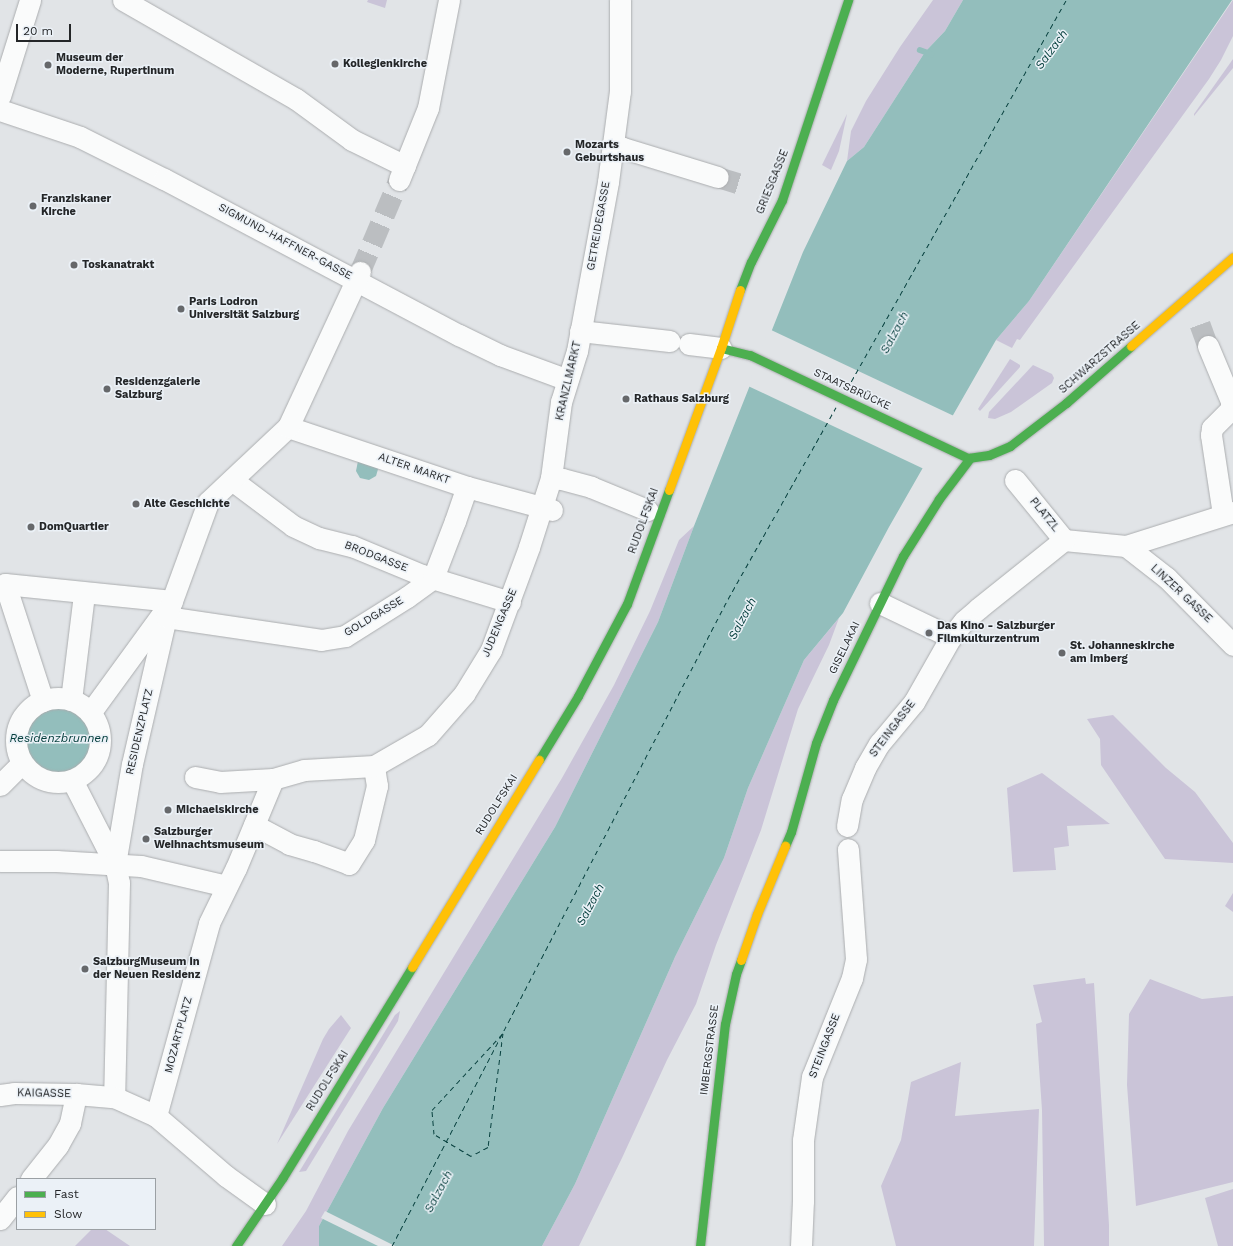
<!DOCTYPE html>
<html>
<head>
<meta charset="utf-8">
<style>
	body { margin:0 }
	#map { position:relative; width:1233px; height:1246px; overflow:hidden; background:#e1e4e7; font-family:"Work Sans",sans-serif }
	div>[style] { position:absolute }
	[style*='--x'] { left:calc(var(--x)*1px); top:calc(var(--y)*1px); width:calc(var(--w)*1px); rotate:calc(var(--a)*1deg) }
	.green>* { inset:0; background:#cac4d8 }
	.water>* { inset:0; background:#93bebc }
	.round { border-radius:50% }
	.pier>* { inset:0; background:#e1e4e7 }
	.stream>* { height:5.5px; margin:-2.75px; padding:0 2.75px; transform-origin:2.75px; border-radius:2.75px; background:#93bebc }
	.ferry>* { height:1px; margin-top:-0.5px; transform-origin:0; background:repeating-linear-gradient(90deg,#07403e 0 5px,transparent 0 9px) }
	.street-tunnel>* { height:21px; margin-top:-10.5px; transform-origin:0; background:repeating-linear-gradient(90deg,#bbbec1 0 21px,transparent 0 31px) }
	.roads { filter:drop-shadow(0 0 1px #abadaf) drop-shadow(0 0 1px #abadaf) }
	.street>* { height:21px; margin:-10.5px; padding:0 10.5px; transform-origin:10.5px; border-radius:10.5px; background:#fafbfb }
	.street>.ring { margin:-10.5px; padding:0; box-sizing:content-box; background:none; border:21px solid #fafbfb; border-radius:50% }
	.fast>* { height:9px; margin:-4.5px; padding:0 4.5px; transform-origin:4.5px; border-radius:4.5px; background:#4caf50 }
	.slow>* { height:9px; margin:-4.5px; padding:0 4.5px; transform-origin:4.5px; border-radius:4.5px; background:#ffc107 }
	.dots>* { width:11px; height:11px; translate:-50% -50%; box-sizing:border-box; border:2px solid #ebf1f7; border-radius:50% }
	span { translate:-50% -50%; white-space:nowrap; text-align:center; line-height:1.15; -webkit-text-stroke:3px #ebf1f7; paint-order:stroke }
	.poi-label { font-size:11px; color:#242628; font-weight:700 }
	.left { translate:0 -50%; text-align:left }
	.street-label { font-size:11px; color:#242628 }
	.water-label { font-size:12px; color:#07403e; font-style:italic }
	.legend { position:absolute; left:16px; top:1178px; width:140px; height:52px; box-sizing:border-box; background:#ebf1f7; border:1px solid #9ba0a4; margin:0; padding:5px 7px; list-style:none; font-size:12px; color:#242628 }
	.legend li { display:flex; align-items:center; gap:8px; height:20px }
	.legend b { width:20px; border:1px solid #9ba0a4 }
	.scale { position:absolute; left:16px; top:24px; width:55px; height:18px; box-sizing:border-box; border:2px solid #242628; border-top:0; padding-left:5px; font-size:12px; line-height:14px; white-space:nowrap; color:#242628; -webkit-text-stroke:3px #ebf1f7; paint-order:stroke }
</style>
</head>
<body>
<div id="map">
	<div class="green">
		<i style="clip-path:polygon(368px 0,387px 0,385px 8px,367px 2px)"></i>
		<i style="clip-path:polygon(933px 0,963px 0,945px 31px,925px 52px,864px 147px,847px 161px,851px 131px,866px 101px,900px 47px)"></i>
		<i style="clip-path:polygon(1233px 0,1233px 36px,1221px 60px,1209px 79px,1020px 340px,1017px 339px,1012px 348px,996px 340px,1029px 301px)"></i>
		<i style="clip-path:polygon(1233px 59px,1233px 68px,1194px 116px,1194px 114px)"></i>
		<i style="clip-path:polygon(847px 114px,839px 151px,831px 170px,822px 165px)"></i>
		<i style="clip-path:polygon(1010px 359px,1020px 365px,1020px 367px,980px 411px,978px 409px)"></i>
		<i style="clip-path:polygon(1033px 365px,1052px 374px,1054px 378px,1052px 383px,1011px 412px,995px 419px,988px 418px,989px 412px)"></i>
		<i style="clip-path:polygon(694px 526px,658px 622px,555px 827px,383px 1108px,319px 1226px,319px 1246px,282px 1246px,306px 1211px,348px 1131px,562px 778px,614px 685px,650px 611px,679px 540px)"></i>
		<i style="clip-path:polygon(839px 618px,829px 645px,798px 709px,761px 830px,716px 945px,696px 1004px,667px 1060px,622px 1158px,579px 1246px,542px 1246px,575px 1184px,675px 957px,724px 858px,748px 788px,804px 660px)"></i>
		<i style="clip-path:polygon(1113px 715px,1166px 768px,1195px 792px,1233px 843px,1233px 863px,1165px 859px,1101px 765px,1100px 739px,1087px 719px)"></i>
		<i style="clip-path:polygon(1042px 773px,1110px 824px,1067px 826px,1069px 846px,1054px 848px,1056px 870px,1013px 872px,1007px 788px)"></i>
		<i style="clip-path:polygon(1233px 893px,1233px 912px,1225px 906px)"></i>
		<i style="clip-path:polygon(1085px 978px,1086px 984px,1094px 983px,1109px 1225px,1109px 1246px,1044px 1246px,1042px 1110px,1036px 1024px,1042px 1022px,1033px 985px)"></i>
		<i style="clip-path:polygon(1150px 979px,1202px 999px,1233px 996px,1233px 1182px,1136px 1206px,1127px 1085px,1129px 1014px)"></i>
		<i style="clip-path:polygon(400px 1011px,398px 1021px,306px 1171px,299px 1172px,395px 1015px)"></i>
		<i style="clip-path:polygon(341px 1015px,351px 1028px,277px 1144px,323px 1039px,329px 1029px)"></i>
		<i style="clip-path:polygon(961px 1062px,955px 1116px,1039px 1109px,1034px 1246px,896px 1246px,881px 1186px,901px 1140px,911px 1082px)"></i>
		<i style="clip-path:polygon(1233px 1189px,1233px 1246px,1218px 1246px,1205px 1198px)"></i>
		<i style="clip-path:polygon(92px 1229px,105px 1229px,130px 1246px,75px 1246px)"></i>
	</div>
	<div class="water">
		<i style="clip-path:polygon(963px 0,1232px 0,1029px 301px,996px 340px,889px 527px,843px 613px,804px 660px,748px 788px,724px 858px,675px 957px,575px 1184px,542px 1246px,319px 1246px,319px 1226px,383px 1108px,555px 827px,658px 622px,694px 526px,803px 252px,847px 161px,864px 147px,925px 52px,945px 31px)"></i>
		<i style="clip-path:polygon(358px 461px,379px 466px,376px 476px,369px 480px,360px 478px,356px 471px)"></i>
		<i class="round" style="left:24px;top:704px;width:70px;height:70px"></i>
	</div>
	<div class="pier">
		<i style="clip-path:polygon(769px 329px,954px 416px,924px 469px,748px 386px)"></i>
		<i style="clip-path:polygon(325px 1211px,395px 1246px,378px 1246px,321px 1218px)"></i>
	</div>
	<div class="stream">
		<i style="--x:920;--y:50;--w:12;--a:20"></i>
	</div>
	<div class="ferry">
		<i style="--x:847;--y:389;--w:446;--a:-60.6"></i>
		<i style="--x:503;--y:1033;--w:115;--a:97.5"></i>
		<i style="--x:488;--y:1147;--w:19;--a:152"></i>
		<i style="--x:471;--y:1156;--w:43;--a:-149.3"></i>
		<i style="--x:434;--y:1134;--w:24;--a:-95"></i>
		<i style="--x:432;--y:1110;--w:105;--a:-47.3"></i>
		<i style="--x:392;--y:1246;--w:729;--a:-62.56"></i>
		<i style="--x:728;--y:599;--w:220;--a:-60.6"></i>
	</div>
	<div class="street-tunnel">
		<i style="--x:718;--y:177;--w:27;--a:17"></i>
		<i style="--x:360;--y:272;--w:100;--a:-67"></i>
		<i style="--x:1200;--y:324;--w:23;--a:70"></i>
	</div>
	<div class="roads">
		<div class="street">
			<i style="--x:123;--y:0;--w:199;--a:29.8"></i>
			<i style="--x:296;--y:99;--w:69;--a:36.2"></i>
			<i style="--x:352;--y:140;--w:59;--a:26.1"></i>
			<i style="--x:0;--y:96;--w:101;--a:-72.6"></i>
			<i style="--x:0;--y:110;--w:84;--a:18.6"></i>
			<i style="--x:80;--y:137;--w:94;--a:26.6"></i>
			<i style="--x:164;--y:179;--w:334;--a:27.9"></i>
			<i style="--x:459;--y:335;--w:46;--a:26"></i>
			<i style="--x:500;--y:355;--w:72;--a:20.2"></i>
			<i style="--x:613;--y:143;--w:11;--a:27"></i>
			<i style="--x:623;--y:148;--w:99;--a:17"></i>
			<i style="--x:399;--y:180;--w:78;--a:-68.1"></i>
			<i style="--x:428;--y:108;--w:110;--a:-79"></i>
			<i style="--x:580;--y:331;--w:90;--a:6.4"></i>
			<i style="--x:689;--y:344;--w:32;--a:7"></i>
			<i style="--x:1208;--y:346;--w:60;--a:67.3"></i>
			<i style="--x:1231;--y:401;--w:8;--a:90"></i>
			<i style="--x:1231;--y:409;--w:27;--a:135"></i>
			<i style="--x:1212;--y:428;--w:7;--a:98"></i>
			<i style="--x:1211;--y:435;--w:80;--a:81.4"></i>
			<i style="--x:288;--y:427;--w:189;--a:18.5"></i>
			<i style="--x:467;--y:487;--w:88;--a:15.1"></i>
			<i style="--x:551;--y:478;--w:11;--a:5"></i>
			<i style="--x:562;--y:479;--w:30;--a:15"></i>
			<i style="--x:591;--y:487;--w:61;--a:22.3"></i>
			<i style="--x:232;--y:480;--w:76;--a:37"></i>
			<i style="--x:293;--y:526;--w:29;--a:25"></i>
			<i style="--x:319;--y:538;--w:34;--a:14"></i>
			<i style="--x:352;--y:546;--w:76;--a:22.5"></i>
			<i style="--x:422;--y:575;--w:92;--a:17.1"></i>
			<i style="--x:1015;--y:480;--w:77;--a:50.8"></i>
			<i style="--x:1064;--y:540;--w:62;--a:5.5"></i>
			<i style="--x:1126;--y:546;--w:112;--a:-17.6"></i>
			<i style="--x:1126;--y:546;--w:52;--a:38"></i>
			<i style="--x:1167;--y:578;--w:94;--a:45.4"></i>
			<i style="--x:880;--y:603;--w:79;--a:25.6"></i>
			<i style="--x:166;--y:617;--w:157;--a:8.4"></i>
			<i style="--x:321;--y:640;--w:24;--a:-9"></i>
			<i style="--x:345;--y:636;--w:73;--a:-32.2"></i>
			<i style="--x:407;--y:597;--w:32;--a:-36"></i>
			<i style="--x:433;--y:578;--w:61;--a:-68.9"></i>
			<i style="--x:455;--y:521;--w:36;--a:-71"></i>
			<i class="ring" style="left:16px;top:698px;width:63px;height:63px"></i>
			<i style="--x:71;--y:700;--w:107;--a:-83"></i>
			<i style="--x:43;--y:701;--w:123;--a:-108"></i>
			<i style="--x:5;--y:584;--w:168;--a:5.8"></i>
			<i style="--x:90;--y:713;--w:124;--a:-53.9"></i>
			<i style="--x:195;--y:777;--w:25;--a:11"></i>
			<i style="--x:220;--y:782;--w:53;--a:-3.2"></i>
			<i style="--x:72;--y:780;--w:94;--a:62.9"></i>
			<i style="--x:115;--y:864;--w:19;--a:78"></i>
			<i style="--x:119;--y:883;--w:214;--a:91.3"></i>
			<i style="--x:0;--y:785;--w:31;--a:-45"></i>
			<i style="--x:254;--y:825;--w:40;--a:28"></i>
			<i style="--x:289;--y:844;--w:26;--a:16"></i>
			<i style="--x:314;--y:851;--w:37;--a:20"></i>
			<i style="--x:349;--y:864;--w:28;--a:-58"></i>
			<i style="--x:364;--y:840;--w:56;--a:-76.5"></i>
			<i style="--x:377;--y:786;--w:20;--a:-99"></i>
			<i style="--x:847;--y:826;--w:27;--a:-80"></i>
			<i style="--x:852;--y:799;--w:34;--a:-67"></i>
			<i style="--x:865;--y:768;--w:28;--a:-60"></i>
			<i style="--x:879;--y:744;--w:55;--a:-50.2"></i>
			<i style="--x:914;--y:702;--w:75;--a:-60.4"></i>
			<i style="--x:951;--y:637;--w:21;--a:-51"></i>
			<i style="--x:964;--y:621;--w:20;--a:-41"></i>
			<i style="--x:979;--y:608;--w:109;--a:-38.7"></i>
			<i style="--x:0;--y:861;--w:56;--a:0"></i>
			<i style="--x:56;--y:861;--w:85;--a:3.4"></i>
			<i style="--x:141;--y:866;--w:88;--a:13.1"></i>
			<i style="--x:115;--y:864;--w:101;--a:-80.4"></i>
			<i style="--x:132;--y:764;--w:151;--a:-77"></i>
			<i style="--x:166;--y:617;--w:122;--a:-69.9"></i>
			<i style="--x:208;--y:502;--w:110;--a:-43.2"></i>
			<i style="--x:288;--y:427;--w:171;--a:-65.1"></i>
			<i style="--x:0;--y:1095;--w:14;--a:-8"></i>
			<i style="--x:14;--y:1093;--w:62;--a:0.9"></i>
			<i style="--x:76;--y:1094;--w:38;--a:5"></i>
			<i style="--x:114;--y:1097;--w:46;--a:24.3"></i>
			<i style="--x:156;--y:1116;--w:92;--a:40.6"></i>
			<i style="--x:226;--y:1176;--w:48;--a:35.7"></i>
			<i style="--x:156;--y:1116;--w:200;--a:-74.6"></i>
			<i style="--x:209;--y:923;--w:61;--a:-63.9"></i>
			<i style="--x:236;--y:868;--w:96;--a:-67.4"></i>
			<i style="--x:273;--y:779;--w:32;--a:-16"></i>
			<i style="--x:304;--y:770;--w:70;--a:-3.3"></i>
			<i style="--x:374;--y:766;--w:62;--a:-29.9"></i>
			<i style="--x:428;--y:735;--w:55;--a:-48.7"></i>
			<i style="--x:464;--y:694;--w:52;--a:-58.5"></i>
			<i style="--x:491;--y:650;--w:110;--a:-69.7"></i>
			<i style="--x:529;--y:547;--w:72;--a:-72.3"></i>
			<i style="--x:551;--y:478;--w:77;--a:-82.5"></i>
			<i style="--x:561;--y:402;--w:53;--a:-72.6"></i>
			<i style="--x:577;--y:351;--w:172;--a:-79.6"></i>
			<i style="--x:608;--y:182;--w:92;--a:-82.5"></i>
			<i style="--x:620;--y:91;--w:91;--a:-90"></i>
			<i style="--x:31;--y:1179;--w:43;--a:-51.5"></i>
			<i style="--x:58;--y:1145;--w:25;--a:-61"></i>
			<i style="--x:70;--y:1123;--w:30;--a:-78"></i>
			<i style="--x:0;--y:1219;--w:28;--a:-52"></i>
			<i style="--x:801;--y:1246;--w:45;--a:-87.5"></i>
			<i style="--x:803;--y:1201;--w:61;--a:-90"></i>
			<i style="--x:803;--y:1140;--w:64;--a:-81.9"></i>
			<i style="--x:812;--y:1077;--w:107;--a:-68"></i>
			<i style="--x:852;--y:978;--w:19;--a:-78"></i>
			<i style="--x:856;--y:959;--w:110;--a:-94.2"></i>
		</div>
		<div class="fast">
			<i style="--x:740;--y:290;--w:30;--a:-69"></i>
			<i style="--x:751;--y:262;--w:69;--a:-63.4"></i>
			<i style="--x:782;--y:200;--w:211;--a:-71.7"></i>
			<i style="--x:721;--y:348;--w:30;--a:14"></i>
			<i style="--x:750;--y:355;--w:241;--a:25.3"></i>
			<i style="--x:968;--y:458;--w:21;--a:-8"></i>
			<i style="--x:989;--y:455;--w:23;--a:-23"></i>
			<i style="--x:1010;--y:446;--w:71;--a:-37.5"></i>
			<i style="--x:1066;--y:403;--w:86;--a:-41.2"></i>
			<i style="--x:539;--y:760;--w:75;--a:-58.6"></i>
			<i style="--x:578;--y:696;--w:104;--a:-62"></i>
			<i style="--x:627;--y:604;--w:121;--a:-69.8"></i>
			<i style="--x:785;--y:846;--w:15;--a:-67"></i>
			<i style="--x:791;--y:832;--w:92;--a:-74.3"></i>
			<i style="--x:816;--y:743;--w:46;--a:-68.4"></i>
			<i style="--x:833;--y:700;--w:160;--a:-64.1"></i>
			<i style="--x:903;--y:556;--w:67;--a:-57.7"></i>
			<i style="--x:939;--y:499;--w:51;--a:-52.9"></i>
			<i style="--x:236;--y:1246;--w:83;--a:-55.7"></i>
			<i style="--x:283;--y:1177;--w:246;--a:-58.4"></i>
			<i style="--x:700;--y:1246;--w:223;--a:-83.6"></i>
			<i style="--x:725;--y:1024;--w:51;--a:-77.6"></i>
			<i style="--x:736;--y:974;--w:15;--a:-70"></i>
		</div>
		<div class="slow">
			<i style="--x:1131;--y:346;--w:135;--a:-41.1"></i>
			<i style="--x:669;--y:490;--w:151;--a:-69.9"></i>
			<i style="--x:721;--y:348;--w:61;--a:-71.9"></i>
			<i style="--x:741;--y:960;--w:49;--a:-70.8"></i>
			<i style="--x:757;--y:914;--w:74;--a:-67.6"></i>
			<i style="--x:412;--y:967;--w:243;--a:-58.5"></i>
		</div>
	</div>
	<div class="dots">
		<i style="left:335px;top:64px;background:#66686b"></i>
		<i style="left:48px;top:65px;background:#66686b"></i>
		<i style="left:567px;top:152px;background:#66686b"></i>
		<i style="left:33px;top:206px;background:#66686b"></i>
		<i style="left:74px;top:265px;background:#66686b"></i>
		<i style="left:181px;top:309px;background:#66686b"></i>
		<i style="left:107px;top:389px;background:#66686b"></i>
		<i style="left:626px;top:399px;background:#66686b"></i>
		<i style="left:136px;top:504px;background:#66686b"></i>
		<i style="left:31px;top:527px;background:#66686b"></i>
		<i style="left:929px;top:633px;background:#66686b"></i>
		<i style="left:1062px;top:653px;background:#66686b"></i>
		<i style="left:168px;top:810px;background:#66686b"></i>
		<i style="left:146px;top:839px;background:#66686b"></i>
		<i style="left:85px;top:969px;background:#66686b"></i>
	</div>
	<div class="poi-label">
		<span class="left" style="left:56px;top:65px">Museum der<br>Moderne, Rupertinum</span>
		<span class="left" style="left:343px;top:64px">Kollegienkirche</span>
		<span class="left" style="left:575px;top:152px">Mozarts<br>Geburtshaus</span>
		<span class="left" style="left:41px;top:206px">Franziskaner<br>Kirche</span>
		<span class="left" style="left:82px;top:265px">Toskanatrakt</span>
		<span class="left" style="left:189px;top:309px">Paris Lodron<br>Universität Salzburg</span>
		<span class="left" style="left:115px;top:389px">Residenzgalerie<br>Salzburg</span>
		<span class="left" style="left:634px;top:399px">Rathaus Salzburg</span>
		<span class="left" style="left:144px;top:504px">Alte Geschichte</span>
		<span class="left" style="left:39px;top:527px">DomQuartier</span>
		<span class="left" style="left:937px;top:633px">Das Kino - Salzburger<br>Filmkulturzentrum</span>
		<span class="left" style="left:1070px;top:653px">St. Johanneskirche<br>am Imberg</span>
		<span class="left" style="left:176px;top:810px">Michaelskirche</span>
		<span class="left" style="left:154px;top:839px">Salzburger<br>Weihnachtsmuseum</span>
		<span class="left" style="left:93px;top:969px">SalzburgMuseum in<br>der Neuen Residenz</span>
	</div>
	<div class="street-label">
		<span style="left:773px;top:182px;rotate:-68deg">GRIESGASSE</span>
		<span style="left:599px;top:226px;rotate:-80deg">GETREIDEGASSE</span>
		<span style="left:285px;top:242px;rotate:28deg">SIGMUND-HAFFNER-GASSE</span>
		<span style="left:1100px;top:358px;rotate:-41deg">SCHWARZSTRASSE</span>
		<span style="left:569px;top:381px;rotate:-77deg">KRANZLMARKT</span>
		<span style="left:852px;top:390px;rotate:25deg">STAATSBRÜCKE</span>
		<span style="left:414px;top:469px;rotate:19deg">ALTER MARKT</span>
		<span style="left:1044px;top:515px;rotate:51deg">PLATZL</span>
		<span style="left:644px;top:521px;rotate:-70deg">RUDOLFSKAI</span>
		<span style="left:376px;top:557px;rotate:21deg">BRODGASSE</span>
		<span style="left:1181px;top:594px;rotate:43deg">LINZER GASSE</span>
		<span style="left:374px;top:617px;rotate:-31deg">GOLDGASSE</span>
		<span style="left:500px;top:623px;rotate:-67deg">JUDENGASSE</span>
		<span style="left:845px;top:648px;rotate:-64deg">GISELAKAI</span>
		<span style="left:893px;top:729px;rotate:-53deg">STEINGASSE</span>
		<span style="left:140px;top:732px;rotate:-77deg">RESIDENZPLATZ</span>
		<span style="left:497px;top:805px;rotate:-58deg">RUDOLFSKAI</span>
		<span style="left:179px;top:1035px;rotate:-75deg">MOZARTPLATZ</span>
		<span style="left:825px;top:1046px;rotate:-69deg">STEINGASSE</span>
		<span style="left:710px;top:1050px;rotate:-83deg">IMBERGSTRASSE</span>
		<span style="left:328px;top:1081px;rotate:-58deg">RUDOLFSKAI</span>
		<span style="left:44px;top:1094px;rotate:1deg">KAIGASSE</span>
	</div>
	<div class="water-label">
		<span style="left:1052px;top:50px;rotate:-54deg">Salzach</span>
		<span style="left:895px;top:333px;rotate:-62deg">Salzach</span>
		<span style="left:743px;top:619px;rotate:-62deg">Salzach</span>
		<span style="left:59px;top:739px">Residenzbrunnen</span>
		<span style="left:591px;top:905px;rotate:-62deg">Salzach</span>
		<span style="left:439px;top:1192px;rotate:-62deg">Salzach</span>
	</div>
	<ul class="legend">
	<li><b style="height:5px;background:#4caf50"></b>Fast</li>
	<li><b style="height:5px;background:#ffc107"></b>Slow</li>
	</ul>
	<div class="scale">20 m</div>
</div>
</body>
</html>
